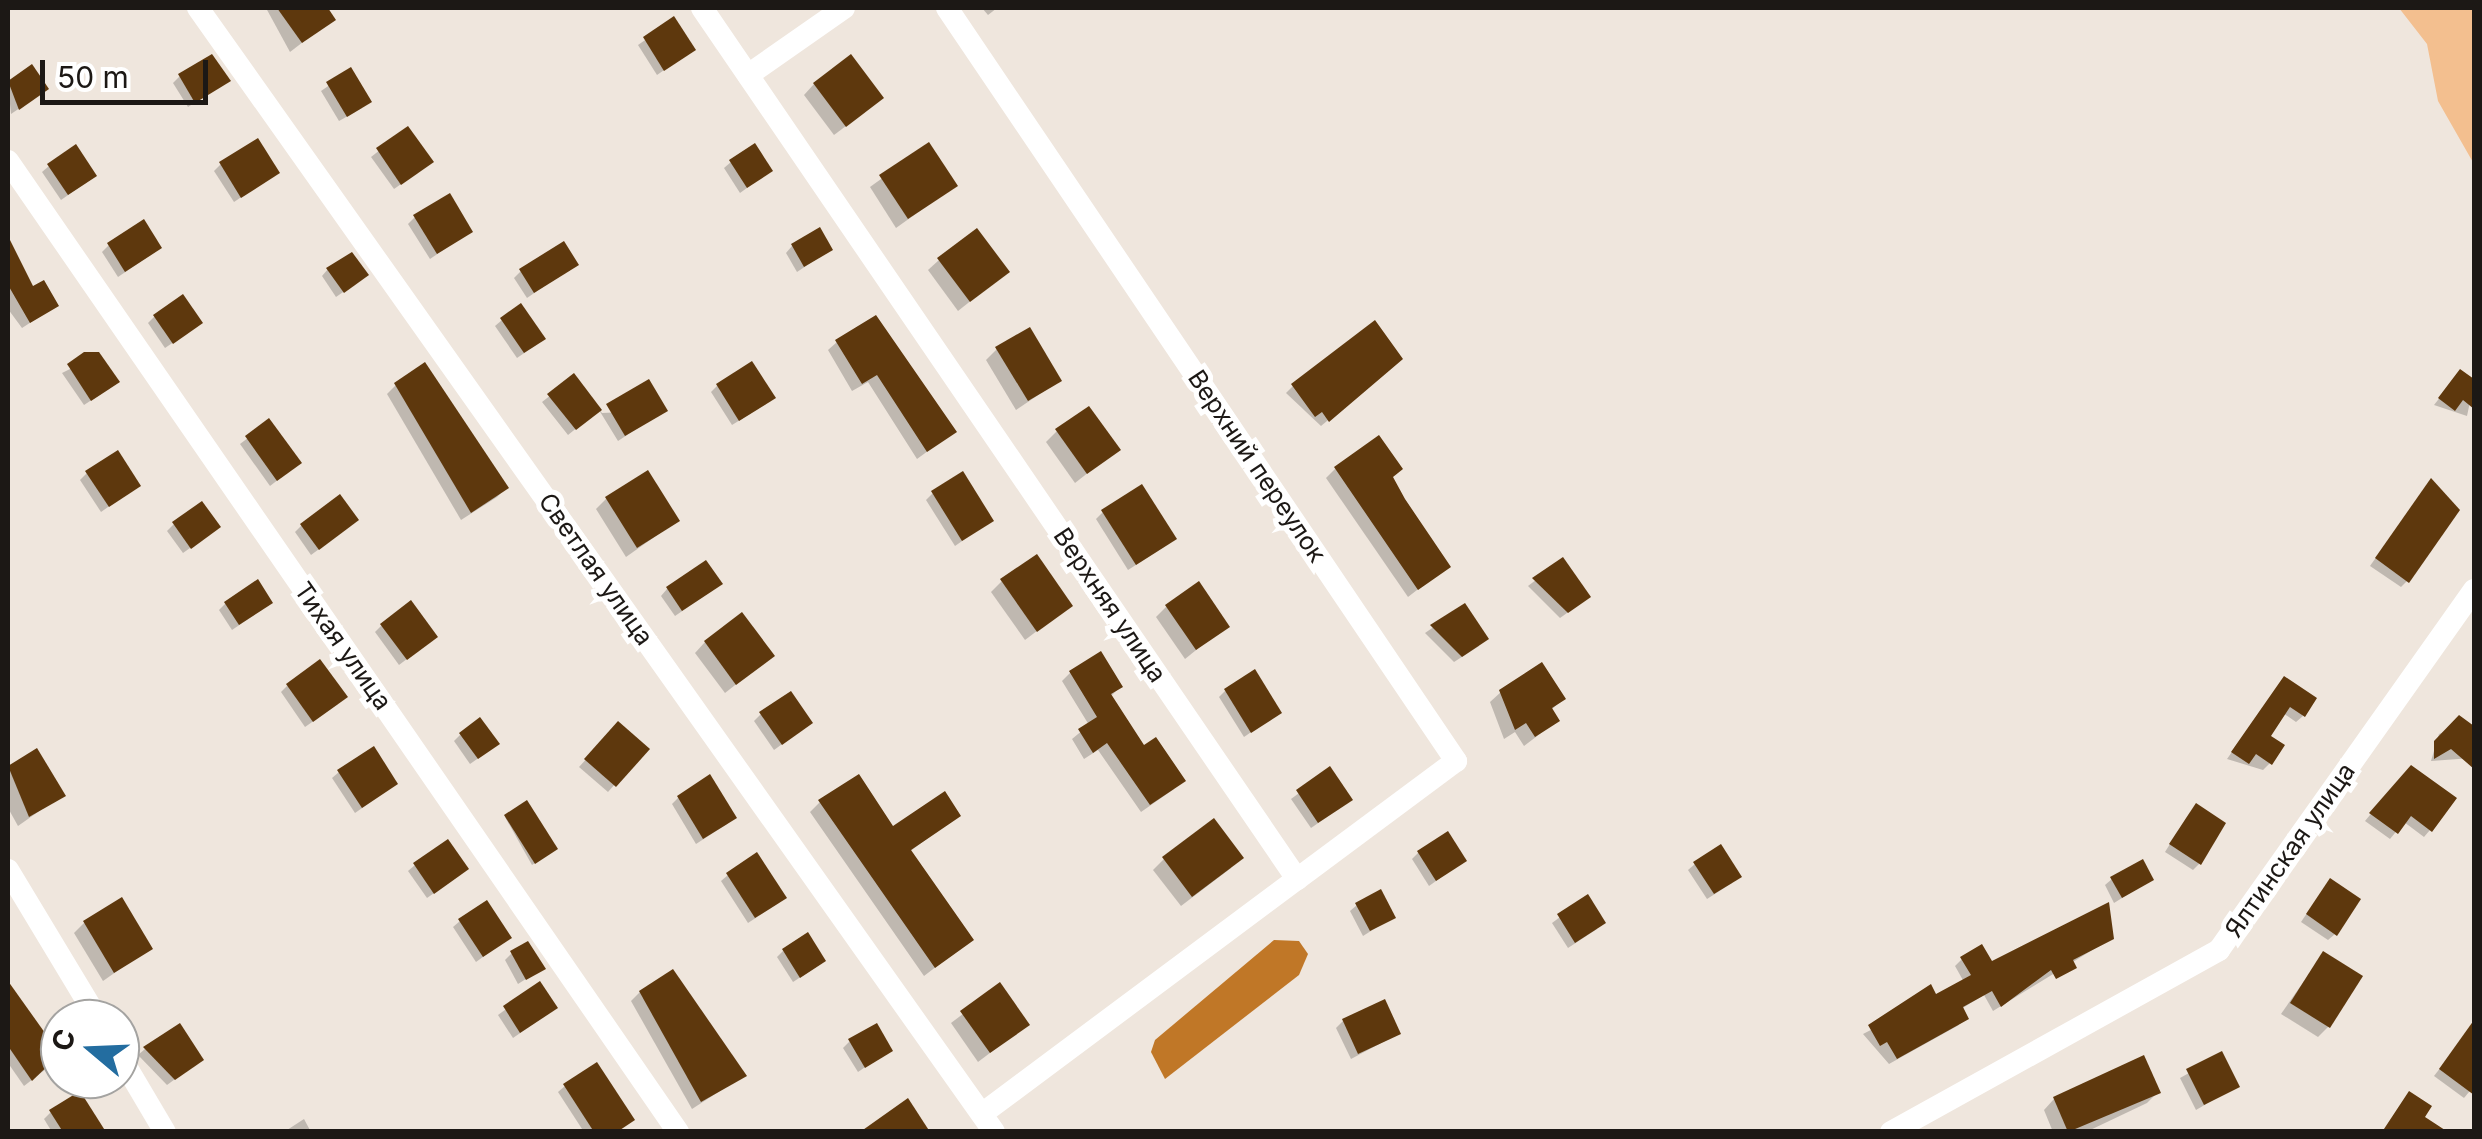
<!DOCTYPE html>
<html>
<head>
<meta charset="utf-8">
<style>
	body { margin:0 }
	#map { position:relative; width:2482px; height:1139px; overflow:hidden; background:#efe6dd; font-family:Inter,sans-serif }
	div>[style] { position:absolute }
	[style*='--x'] { left:calc(var(--x)*1px); top:calc(var(--y)*1px); width:calc(var(--w)*1px); rotate:calc(var(--a)*1deg) }
	.green>* { inset:0; background:#f3bf8f }
	.water>* { inset:0; background:#c07727 }
	.shadow>* { inset:0; background:#0003 }
	.building>* { inset:0; background:#5e380d }
	.minor>* { height:22px; margin:-11px; padding:0 11px; transform-origin:11px; border-radius:11px; background:#fff }
	span { translate:-50% -50%; white-space:nowrap; text-align:center; line-height:1.15; -webkit-text-stroke:10px #fff; paint-order:stroke }
	.street-label { font-size:25px; color:#1c1815 }
	.frame { position:absolute; inset:0; border:10px solid #1c1815; pointer-events:none }
	.north { position:absolute; left:40px; top:999px; width:100px; height:100px; box-sizing:border-box; background:#fff; border:2px solid #a4a3a1; border-radius:50%; rotate:289deg; font-size:28px; font-weight:700; line-height:40px; text-align:center; color:#1c1815 }
	.north::after { content:''; display:block; margin:auto; width:35px; height:45px; background:#236da0; clip-path:polygon(50% 0,100% 100%,50% 72%,0 100%) }
	.scale { position:absolute; left:40px; top:60px; width:168px; height:45px; box-sizing:border-box; border:5px solid #1c1815; border-top:0; padding-left:12px; font-size:30px; line-height:35px; white-space:nowrap; color:#1c1815; -webkit-text-stroke:8px #fff; paint-order:stroke }
</style>
</head>
<body>
<div id="map">
	<div class="green">
		<i style="clip-path:polygon(2399px 8px,2474px 8px,2474px 164px,2438px 101px,2427px 44px)"></i>
	</div>
	<div class="water">
		<i style="clip-path:polygon(1274px 940px,1299px 941px,1308px 954px,1299px 975px,1165px 1079px,1151px 1052px,1155px 1040px)"></i>
	</div>
	<div class="shadow">
		<i style="clip-path:polygon(266px 8px,324px 8px,333px 19px,290px 52px)"></i>
		<i style="clip-path:polygon(982px 8px,997px 8px,988px 15px)"></i>
		<i style="clip-path:polygon(674px 20px,693px 50px,657px 75px,638px 45px)"></i>
		<i style="clip-path:polygon(31px 68px,39px 95px,11px 114px,8px 84px)"></i>
		<i style="clip-path:polygon(350px 71px,362px 108px,339px 121px,321px 91px)"></i>
		<i style="clip-path:polygon(180px 76px,227px 81px,188px 107px,173px 83px)"></i>
		<i style="clip-path:polygon(814px 84px,870px 108px,834px 135px,804px 95px)"></i>
		<i style="clip-path:polygon(407px 129px,424px 168px,394px 189px,371px 157px)"></i>
		<i style="clip-path:polygon(928px 145px,955px 186px,896px 228px,870px 187px)"></i>
		<i style="clip-path:polygon(731px 162px,770px 171px,740px 193px,724px 168px)"></i>
		<i style="clip-path:polygon(221px 164px,277px 173px,234px 202px,214px 171px)"></i>
		<i style="clip-path:polygon(49px 166px,87px 182px,61px 200px,42px 172px)"></i>
		<i style="clip-path:polygon(415px 217px,470px 232px,430px 259px,408px 224px)"></i>
		<i style="clip-path:polygon(8px 241px,32px 289px,56px 306px,22px 328px,8px 309px)"></i>
		<i style="clip-path:polygon(109px 245px,152px 254px,118px 277px,102px 252px)"></i>
		<i style="clip-path:polygon(792px 246px,830px 250px,797px 272px,786px 253px)"></i>
		<i style="clip-path:polygon(939px 260px,1007px 272px,958px 311px,928px 270px)"></i>
		<i style="clip-path:polygon(575px 265px,527px 298px,514px 278px,521px 271px)"></i>
		<i style="clip-path:polygon(328px 269px,359px 281px,336px 297px,322px 276px)"></i>
		<i style="clip-path:polygon(155px 316px,193px 329px,165px 348px,148px 323px)"></i>
		<i style="clip-path:polygon(502px 320px,536px 345px,517px 358px,495px 326px)"></i>
		<i style="clip-path:polygon(837px 342px,954px 432px,917px 459px,868px 382px,852px 391px,828px 350px)"></i>
		<i style="clip-path:polygon(997px 349px,1059px 381px,1016px 410px,986px 360px)"></i>
		<i style="clip-path:polygon(98px 355px,110px 388px,84px 405px,62px 373px)"></i>
		<i style="clip-path:polygon(1393px 366px,1321px 426px,1286px 393px,1293px 386px)"></i>
		<i style="clip-path:polygon(2460px 372px,2474px 383px,2467px 416px,2434px 405px)"></i>
		<i style="clip-path:polygon(574px 377px,602px 413px,665px 410px,618px 441px,599px 410px,568px 435px,542px 402px)"></i>
		<i style="clip-path:polygon(396px 385px,506px 488px,497px 497px,461px 520px,387px 394px)"></i>
		<i style="clip-path:polygon(717px 386px,766px 404px,732px 425px,711px 392px)"></i>
		<i style="clip-path:polygon(269px 422px,292px 469px,270px 486px,240px 444px)"></i>
		<i style="clip-path:polygon(1057px 431px,1117px 450px,1075px 483px,1046px 442px)"></i>
		<i style="clip-path:polygon(1335px 469px,1391px 478px,1448px 566px,1408px 597px,1326px 478px)"></i>
		<i style="clip-path:polygon(87px 473px,138px 486px,101px 512px,80px 480px)"></i>
		<i style="clip-path:polygon(2425px 488px,2407px 581px,2401px 587px,2370px 566px)"></i>
		<i style="clip-path:polygon(933px 493px,991px 521px,955px 546px,926px 500px)"></i>
		<i style="clip-path:polygon(606px 499px,677px 521px,626px 557px,596px 509px)"></i>
		<i style="clip-path:polygon(1103px 512px,1167px 545px,1128px 570px,1096px 519px)"></i>
		<i style="clip-path:polygon(174px 524px,211px 533px,183px 553px,167px 531px)"></i>
		<i style="clip-path:polygon(301px 526px,349px 527px,311px 555px,295px 532px)"></i>
		<i style="clip-path:polygon(1562px 560px,1581px 603px,1560px 618px,1528px 586px)"></i>
		<i style="clip-path:polygon(1002px 581px,1070px 606px,1025px 640px,991px 592px)"></i>
		<i style="clip-path:polygon(667px 589px,713px 590px,675px 616px,661px 596px)"></i>
		<i style="clip-path:polygon(225px 604px,263px 609px,232px 630px,219px 610px)"></i>
		<i style="clip-path:polygon(1464px 606px,1479px 646px,1454px 662px,1425px 633px)"></i>
		<i style="clip-path:polygon(1166px 607px,1226px 626px,1185px 659px,1156px 617px)"></i>
		<i style="clip-path:polygon(381px 626px,428px 643px,399px 665px,375px 632px)"></i>
		<i style="clip-path:polygon(705px 642px,772px 656px,725px 693px,695px 653px)"></i>
		<i style="clip-path:polygon(1070px 673px,1120px 687px,1110px 697px,1174px 789px,1141px 812px,1098px 750px,1084px 759px,1072px 739px,1089px 725px,1062px 681px)"></i>
		<i style="clip-path:polygon(287px 686px,338px 704px,305px 727px,281px 692px)"></i>
		<i style="clip-path:polygon(2278px 686px,2303px 716px,2296px 722px,2283px 713px,2267px 737px,2270px 763px,2263px 770px,2227px 759px)"></i>
		<i style="clip-path:polygon(1225px 691px,1279px 713px,1244px 737px,1219px 697px)"></i>
		<i style="clip-path:polygon(1501px 692px,1563px 699px,1550px 711px,1557px 721px,1524px 746px,1515px 732px,1504px 739px,1490px 702px)"></i>
		<i style="clip-path:polygon(761px 714px,803px 729px,774px 750px,754px 721px)"></i>
		<i style="clip-path:polygon(2466px 723px,2474px 727px,2472px 758px,2431px 761px,2439px 734px)"></i>
		<i style="clip-path:polygon(618px 724px,646px 749px,608px 792px,579px 767px)"></i>
		<i style="clip-path:polygon(460px 735px,490px 750px,470px 764px,454px 741px)"></i>
		<i style="clip-path:polygon(36px 751px,62px 795px,18px 826px,8px 808px,8px 769px)"></i>
		<i style="clip-path:polygon(1330px 770px,1343px 806px,1311px 828px,1291px 799px)"></i>
		<i style="clip-path:polygon(339px 772px,388px 790px,355px 813px,332px 778px)"></i>
		<i style="clip-path:polygon(2404px 774px,2430px 830px,2424px 837px,2404px 822px,2390px 839px,2365px 821px)"></i>
		<i style="clip-path:polygon(678px 798px,727px 824px,696px 844px,672px 804px)"></i>
		<i style="clip-path:polygon(820px 802px,892px 829px,958px 816px,909px 852px,971px 940px,924px 976px,810px 812px)"></i>
		<i style="clip-path:polygon(2190px 812px,2199px 864px,2193px 870px,2165px 852px)"></i>
		<i style="clip-path:polygon(505px 817px,553px 851px,532px 865px)"></i>
		<i style="clip-path:polygon(1418px 853px,1464px 861px,1429px 886px,1412px 859px)"></i>
		<i style="clip-path:polygon(1164px 859px,1231px 868px,1181px 906px,1153px 870px)"></i>
		<i style="clip-path:polygon(1695px 864px,1732px 883px,1707px 899px,1688px 870px)"></i>
		<i style="clip-path:polygon(415px 865px,460px 875px,427px 898px,408px 871px)"></i>
		<i style="clip-path:polygon(728px 875px,777px 904px,748px 923px,721px 881px)"></i>
		<i style="clip-path:polygon(2112px 879px,2151px 880px,2114px 903px,2105px 885px)"></i>
		<i style="clip-path:polygon(2324px 888px,2335px 934px,2328px 940px,2301px 922px)"></i>
		<i style="clip-path:polygon(1587px 897px,1597px 929px,1568px 948px,1552px 923px)"></i>
		<i style="clip-path:polygon(1357px 905px,1393px 917px,1363px 936px,1350px 911px)"></i>
		<i style="clip-path:polygon(460px 921px,509px 938px,476px 962px,453px 927px)"></i>
		<i style="clip-path:polygon(84px 923px,150px 948px,103px 981px,74px 933px)"></i>
		<i style="clip-path:polygon(2112px 938px,1993px 1011px,1984px 995px,1961px 1009px,1959px 1025px,1889px 1064px,1863px 1034px,1964px 982px,1955px 966px,1962px 959px,1991px 964px)"></i>
		<i style="clip-path:polygon(783px 951px,816px 967px,793px 982px,777px 957px)"></i>
		<i style="clip-path:polygon(512px 953px,543px 968px,518px 984px,505px 960px)"></i>
		<i style="clip-path:polygon(2323px 954px,2328px 1027px,2318px 1037px,2281px 1014px)"></i>
		<i style="clip-path:polygon(8px 982px,60px 1058px,24px 1086px,8px 1063px)"></i>
		<i style="clip-path:polygon(539px 985px,548px 1014px,513px 1038px,498px 1015px)"></i>
		<i style="clip-path:polygon(1000px 986px,1027px 1025px,978px 1062px,951px 1023px)"></i>
		<i style="clip-path:polygon(640px 992px,743px 1076px,692px 1109px,631px 1001px)"></i>
		<i style="clip-path:polygon(1343px 1021px,1398px 1034px,1351px 1059px,1336px 1028px)"></i>
		<i style="clip-path:polygon(2465px 1036px,2474px 1043px,2474px 1086px,2464px 1098px,2434px 1076px)"></i>
		<i style="clip-path:polygon(850px 1041px,890px 1050px,858px 1072px,843px 1048px)"></i>
		<i style="clip-path:polygon(145px 1049px,201px 1060px,167px 1085px,138px 1055px)"></i>
		<i style="clip-path:polygon(2221px 1055px,2237px 1086px,2196px 1110px,2180px 1078px)"></i>
		<i style="clip-path:polygon(2142px 1058px,2158px 1092px,2147px 1103px,2086px 1132px,2053px 1132px,2044px 1110px,2054px 1099px)"></i>
		<i style="clip-path:polygon(565px 1086px,617px 1132px,584px 1132px,558px 1092px)"></i>
		<i style="clip-path:polygon(51px 1112px,101px 1132px,52px 1132px,44px 1119px)"></i>
		<i style="clip-path:polygon(304px 1119px,311px 1132px,284px 1132px)"></i>
	</div>
	<div class="building">
		<i style="clip-path:polygon(277px 8px,328px 8px,336px 20px,302px 43px)"></i>
		<i style="clip-path:polygon(674px 16px,696px 50px,664px 71px,643px 37px)"></i>
		<i style="clip-path:polygon(212px 54px,231px 81px,195px 103px,178px 74px)"></i>
		<i style="clip-path:polygon(851px 54px,884px 98px,846px 127px,813px 83px)"></i>
		<i style="clip-path:polygon(32px 64px,49px 89px,19px 110px,8px 81px)"></i>
		<i style="clip-path:polygon(351px 67px,372px 102px,347px 117px,326px 82px)"></i>
		<i style="clip-path:polygon(408px 126px,434px 162px,401px 185px,376px 148px)"></i>
		<i style="clip-path:polygon(258px 138px,280px 173px,241px 198px,219px 162px)"></i>
		<i style="clip-path:polygon(929px 142px,958px 186px,908px 219px,879px 175px)"></i>
		<i style="clip-path:polygon(755px 143px,773px 171px,747px 188px,729px 160px)"></i>
		<i style="clip-path:polygon(76px 144px,97px 176px,68px 195px,47px 164px)"></i>
		<i style="clip-path:polygon(450px 193px,473px 232px,437px 254px,413px 215px)"></i>
		<i style="clip-path:polygon(144px 219px,162px 248px,125px 272px,107px 243px)"></i>
		<i style="clip-path:polygon(820px 227px,833px 250px,804px 267px,791px 244px)"></i>
		<i style="clip-path:polygon(977px 228px,1010px 272px,970px 302px,937px 258px)"></i>
		<i style="clip-path:polygon(8px 236px,33px 286px,44px 280px,59px 306px,30px 323px,8px 285px)"></i>
		<i style="clip-path:polygon(564px 241px,579px 265px,534px 293px,519px 269px)"></i>
		<i style="clip-path:polygon(352px 252px,369px 275px,344px 293px,326px 268px)"></i>
		<i style="clip-path:polygon(183px 294px,203px 323px,173px 344px,153px 315px)"></i>
		<i style="clip-path:polygon(521px 303px,546px 339px,524px 353px,500px 318px)"></i>
		<i style="clip-path:polygon(876px 315px,957px 432px,927px 452px,877px 375px,862px 384px,835px 340px)"></i>
		<i style="clip-path:polygon(1375px 320px,1403px 359px,1329px 422px,1322px 412px,1315px 417px,1291px 384px)"></i>
		<i style="clip-path:polygon(1030px 327px,1062px 381px,1028px 401px,995px 347px)"></i>
		<i style="clip-path:polygon(84px 352px,99px 352px,120px 382px,91px 401px,67px 364px)"></i>
		<i style="clip-path:polygon(752px 361px,776px 398px,739px 421px,716px 384px)"></i>
		<i style="clip-path:polygon(425px 362px,509px 488px,471px 513px,394px 383px)"></i>
		<i style="clip-path:polygon(2460px 369px,2474px 379px,2474px 409px,2463px 400px,2455px 411px,2438px 398px)"></i>
		<i style="clip-path:polygon(574px 373px,602px 410px,576px 430px,547px 394px)"></i>
		<i style="clip-path:polygon(649px 379px,668px 411px,625px 436px,606px 404px)"></i>
		<i style="clip-path:polygon(1089px 406px,1121px 450px,1087px 474px,1055px 429px)"></i>
		<i style="clip-path:polygon(269px 418px,302px 463px,277px 481px,245px 436px)"></i>
		<i style="clip-path:polygon(1379px 435px,1403px 469px,1393px 477px,1405px 499px,1451px 567px,1418px 590px,1334px 467px)"></i>
		<i style="clip-path:polygon(118px 450px,141px 486px,109px 507px,85px 471px)"></i>
		<i style="clip-path:polygon(648px 470px,680px 521px,637px 548px,605px 497px)"></i>
		<i style="clip-path:polygon(963px 471px,994px 521px,962px 541px,931px 491px)"></i>
		<i style="clip-path:polygon(2431px 478px,2460px 510px,2409px 583px,2375px 558px)"></i>
		<i style="clip-path:polygon(1142px 484px,1177px 539px,1136px 565px,1101px 510px)"></i>
		<i style="clip-path:polygon(340px 494px,359px 520px,319px 550px,300px 524px)"></i>
		<i style="clip-path:polygon(202px 501px,221px 527px,191px 549px,172px 522px)"></i>
		<i style="clip-path:polygon(1037px 554px,1073px 606px,1037px 632px,1000px 579px)"></i>
		<i style="clip-path:polygon(1563px 557px,1591px 597px,1568px 613px,1532px 578px)"></i>
		<i style="clip-path:polygon(706px 560px,723px 584px,682px 611px,666px 587px)"></i>
		<i style="clip-path:polygon(258px 579px,273px 603px,239px 625px,224px 602px)"></i>
		<i style="clip-path:polygon(1199px 581px,1230px 627px,1196px 650px,1165px 605px)"></i>
		<i style="clip-path:polygon(411px 600px,438px 637px,407px 660px,380px 624px)"></i>
		<i style="clip-path:polygon(1465px 603px,1489px 639px,1462px 657px,1430px 625px)"></i>
		<i style="clip-path:polygon(742px 612px,775px 656px,736px 685px,704px 641px)"></i>
		<i style="clip-path:polygon(1101px 651px,1123px 687px,1111px 694px,1144px 745px,1156px 737px,1186px 781px,1150px 805px,1107px 743px,1093px 753px,1078px 729px,1097px 717px,1069px 671px)"></i>
		<i style="clip-path:polygon(320px 659px,348px 697px,313px 722px,286px 684px)"></i>
		<i style="clip-path:polygon(1542px 662px,1566px 699px,1552px 708px,1560px 721px,1535px 737px,1526px 723px,1515px 730px,1499px 690px)"></i>
		<i style="clip-path:polygon(1255px 669px,1282px 713px,1251px 733px,1224px 689px)"></i>
		<i style="clip-path:polygon(2284px 676px,2317px 698px,2305px 717px,2290px 707px,2271px 736px,2285px 745px,2272px 765px,2256px 754px,2249px 764px,2231px 752px)"></i>
		<i style="clip-path:polygon(791px 691px,813px 723px,782px 745px,759px 712px)"></i>
		<i style="clip-path:polygon(2459px 715px,2474px 726px,2474px 769px,2451px 749px,2434px 759px,2434px 741px)"></i>
		<i style="clip-path:polygon(480px 717px,500px 744px,478px 759px,459px 733px)"></i>
		<i style="clip-path:polygon(618px 721px,650px 749px,616px 787px,584px 759px)"></i>
		<i style="clip-path:polygon(374px 746px,398px 784px,362px 808px,337px 770px)"></i>
		<i style="clip-path:polygon(37px 748px,66px 796px,29px 817px,8px 766px)"></i>
		<i style="clip-path:polygon(2411px 765px,2457px 798px,2432px 832px,2411px 816px,2398px 834px,2369px 813px)"></i>
		<i style="clip-path:polygon(1330px 766px,1353px 800px,1318px 823px,1296px 790px)"></i>
		<i style="clip-path:polygon(710px 774px,737px 818px,703px 839px,677px 796px)"></i>
		<i style="clip-path:polygon(859px 774px,893px 826px,945px 791px,961px 816px,911px 850px,974px 940px,935px 968px,818px 800px)"></i>
		<i style="clip-path:polygon(527px 800px,558px 849px,535px 864px,504px 815px)"></i>
		<i style="clip-path:polygon(2196px 803px,2226px 823px,2201px 865px,2169px 844px)"></i>
		<i style="clip-path:polygon(1214px 818px,1244px 858px,1192px 897px,1162px 857px)"></i>
		<i style="clip-path:polygon(1448px 831px,1467px 861px,1436px 881px,1417px 851px)"></i>
		<i style="clip-path:polygon(448px 839px,469px 869px,434px 894px,413px 863px)"></i>
		<i style="clip-path:polygon(1721px 844px,1742px 877px,1714px 894px,1693px 862px)"></i>
		<i style="clip-path:polygon(757px 852px,787px 898px,755px 918px,726px 873px)"></i>
		<i style="clip-path:polygon(2143px 859px,2154px 880px,2122px 898px,2110px 877px)"></i>
		<i style="clip-path:polygon(2330px 878px,2361px 899px,2337px 936px,2306px 914px)"></i>
		<i style="clip-path:polygon(1381px 889px,1396px 918px,1370px 931px,1355px 903px)"></i>
		<i style="clip-path:polygon(1588px 894px,1606px 923px,1575px 943px,1557px 914px)"></i>
		<i style="clip-path:polygon(122px 897px,153px 949px,114px 973px,83px 921px)"></i>
		<i style="clip-path:polygon(487px 900px,512px 938px,483px 957px,458px 919px)"></i>
		<i style="clip-path:polygon(2109px 902px,2114px 939px,2073px 960px,2077px 968px,2056px 979px,2051px 970px,2001px 1007px,1992px 991px,1963px 1007px,1969px 1019px,1897px 1059px,1887px 1042px,1880px 1046px,1868px 1025px,1931px 984px,1936px 994px,1971px 975px,1960px 957px,1982px 944px,1992px 961px)"></i>
		<i style="clip-path:polygon(808px 932px,826px 961px,800px 978px,782px 949px)"></i>
		<i style="clip-path:polygon(528px 941px,546px 969px,526px 980px,510px 951px)"></i>
		<i style="clip-path:polygon(2323px 951px,2363px 976px,2330px 1028px,2290px 1003px)"></i>
		<i style="clip-path:polygon(673px 969px,747px 1076px,701px 1102px,639px 991px)"></i>
		<i style="clip-path:polygon(8px 981px,60px 1054px,32px 1081px,8px 1046px)"></i>
		<i style="clip-path:polygon(540px 981px,558px 1008px,520px 1033px,503px 1006px)"></i>
		<i style="clip-path:polygon(1000px 982px,1030px 1025px,990px 1053px,960px 1011px)"></i>
		<i style="clip-path:polygon(1385px 999px,1401px 1034px,1358px 1054px,1342px 1019px)"></i>
		<i style="clip-path:polygon(2474px 1020px,2474px 1095px,2439px 1069px)"></i>
		<i style="clip-path:polygon(180px 1023px,204px 1060px,175px 1080px,143px 1047px)"></i>
		<i style="clip-path:polygon(877px 1023px,893px 1051px,865px 1068px,848px 1039px)"></i>
		<i style="clip-path:polygon(2222px 1051px,2240px 1087px,2204px 1105px,2186px 1069px)"></i>
		<i style="clip-path:polygon(2144px 1055px,2161px 1093px,2068px 1132px,2053px 1097px)"></i>
		<i style="clip-path:polygon(597px 1062px,635px 1120px,617px 1132px,594px 1132px,563px 1084px)"></i>
		<i style="clip-path:polygon(80px 1091px,106px 1132px,63px 1132px,49px 1110px)"></i>
		<i style="clip-path:polygon(2409px 1091px,2432px 1106px,2425px 1117px,2448px 1132px,2382px 1132px)"></i>
		<i style="clip-path:polygon(908px 1098px,930px 1132px,860px 1132px)"></i>
	</div>
	<div class="minor">
		<i style="--x:198;--y:8;--w:1377;--a:54.69"></i>
		<i style="--x:702;--y:8;--w:1055;--a:55.66"></i>
		<i style="--x:1297;--y:879;--w:392;--a:143.3"></i>
		<i style="--x:947;--y:8;--w:909;--a:55.94"></i>
		<i style="--x:1456;--y:761;--w:198;--a:143.4"></i>
		<i style="--x:748;--y:75;--w:117;--a:-34.9"></i>
		<i style="--x:8;--y:161;--w:1180;--a:55.39"></i>
		<i style="--x:8;--y:870;--w:174;--a:58.9"></i>
		<i style="--x:120;--y:1056;--w:88;--a:59.4"></i>
		<i style="--x:1891;--y:1132;--w:375;--a:-29"></i>
		<i style="--x:2219;--y:950;--w:441;--a:-54.7"></i>
	</div>
	<div class="street-label">
		<span style="left:1257px;top:466px;rotate:56deg">Верхний переулок</span>
		<span style="left:596px;top:569px;rotate:55deg">Светлая улица</span>
		<span style="left:1110px;top:605px;rotate:56deg">Верхняя улица</span>
		<span style="left:343px;top:646px;rotate:55deg">Тихая улица</span>
		<span style="left:2290px;top:850px;rotate:-55deg">Ялтинская улица</span>
	</div>
	<div class="frame"></div>
	<div class="north">С</div>
	<div class="scale">50 m</div>
</div>
</body>
</html>
